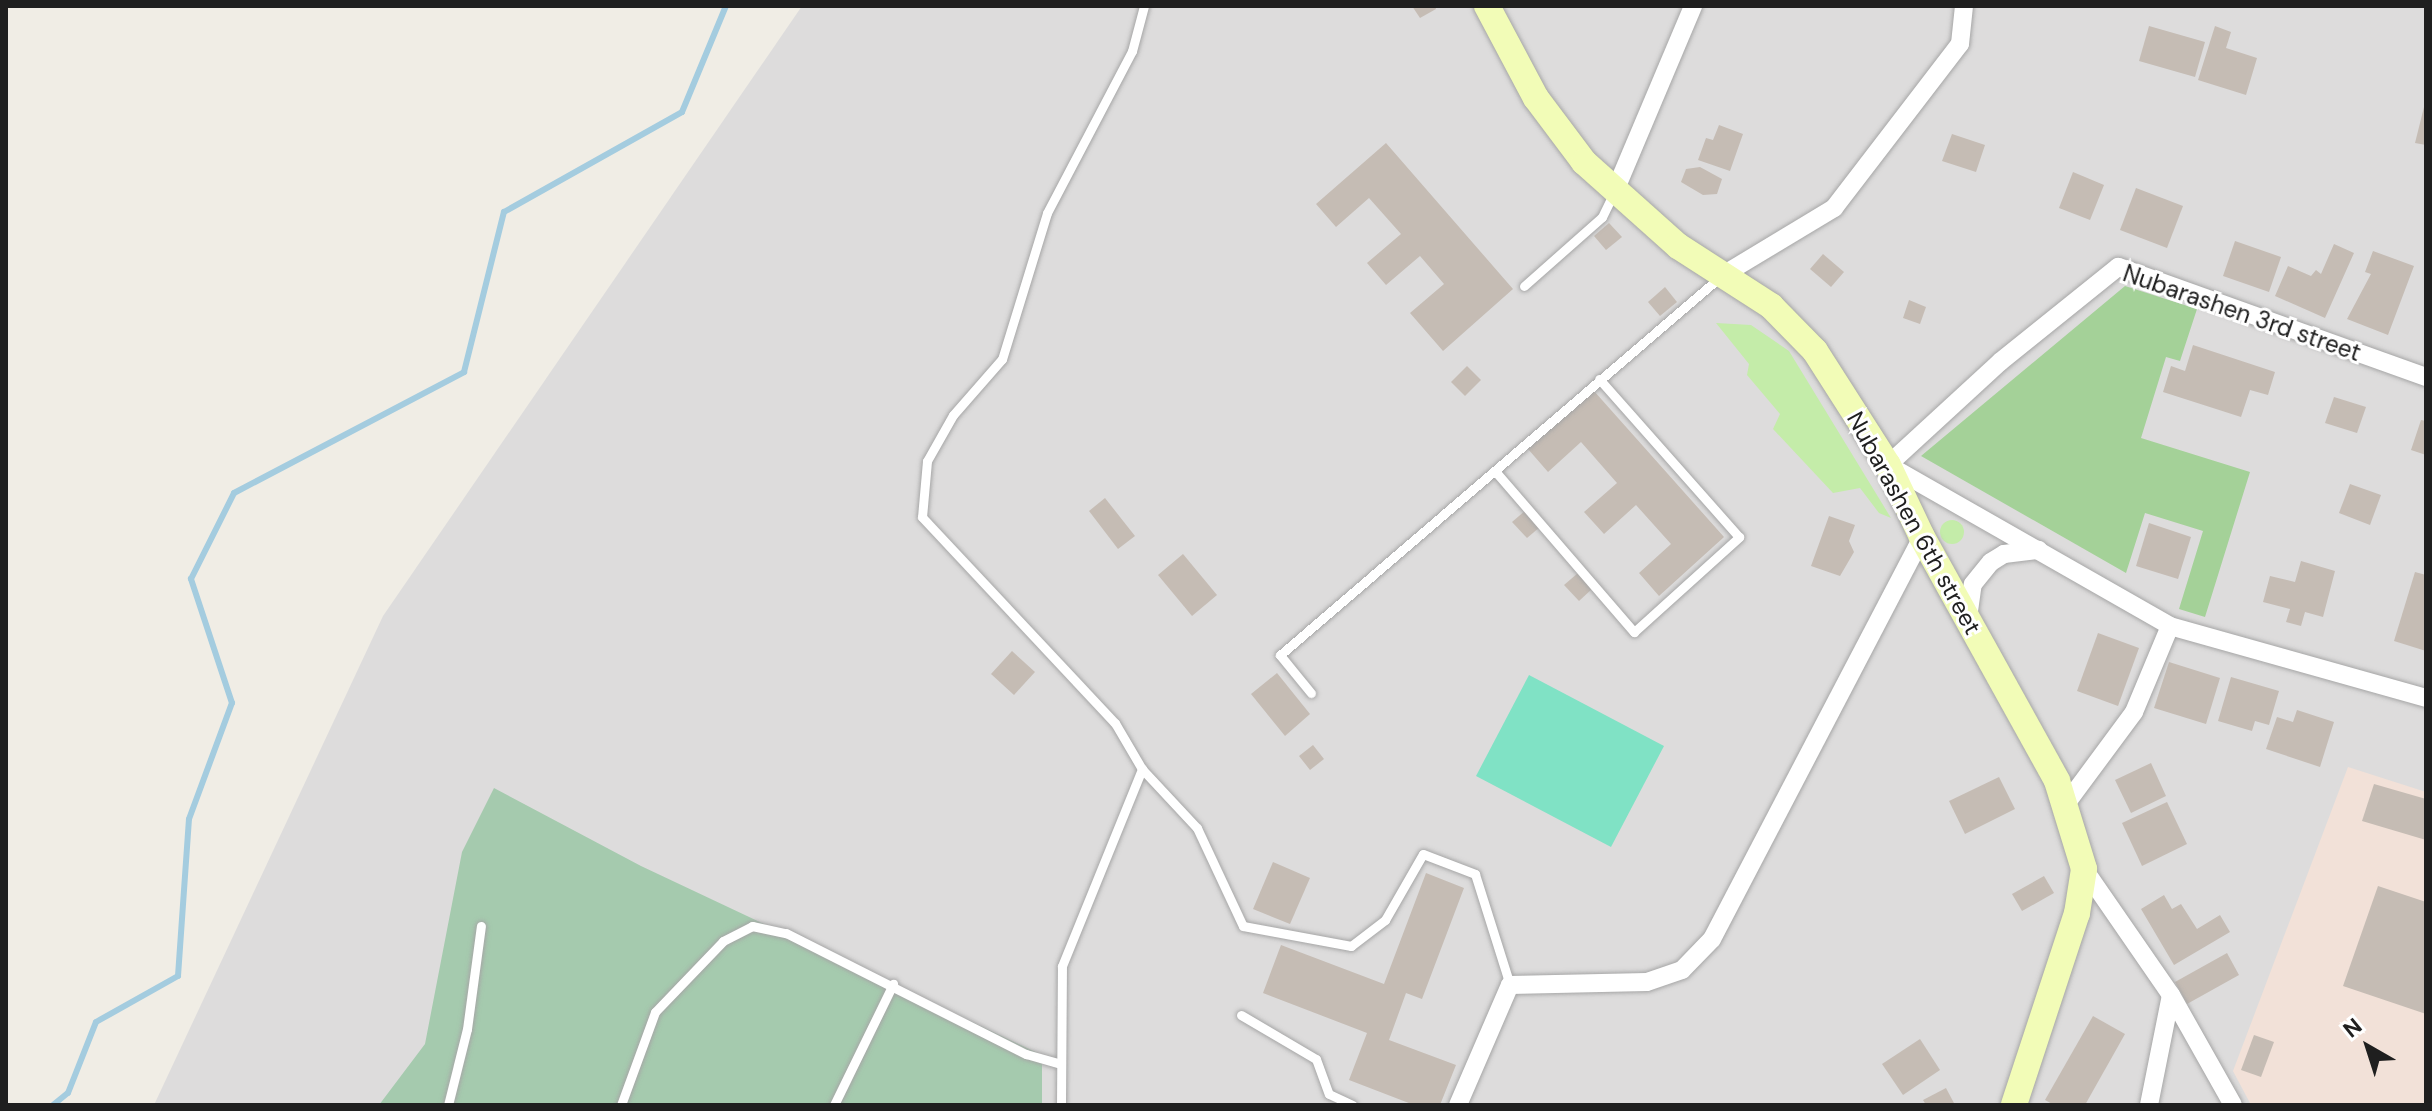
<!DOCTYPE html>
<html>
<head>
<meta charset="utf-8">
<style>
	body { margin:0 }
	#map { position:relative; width:2432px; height:1111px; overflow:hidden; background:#f0ede5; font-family:"DM Sans",sans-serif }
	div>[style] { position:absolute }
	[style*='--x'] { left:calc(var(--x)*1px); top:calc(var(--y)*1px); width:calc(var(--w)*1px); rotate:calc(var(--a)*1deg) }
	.residential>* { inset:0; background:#dddcdc }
	.military>* { inset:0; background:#f2e1d8 }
	.grass>* { inset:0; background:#c4eca9 }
	.round { border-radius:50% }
	.forest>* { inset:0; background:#a4d198 }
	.cemetery>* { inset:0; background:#a5caae }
	.pitch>* { inset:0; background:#80e2c5 }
	.stream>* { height:6px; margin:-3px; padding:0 3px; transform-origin:3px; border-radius:3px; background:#a4ccdf }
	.building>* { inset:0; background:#c5bcb4 }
	.roads { filter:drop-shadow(0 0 2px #a6a6a6) drop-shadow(0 0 2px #a6a6a6) }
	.lane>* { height:9px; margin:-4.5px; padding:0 4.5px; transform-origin:4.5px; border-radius:4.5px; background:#fff }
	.street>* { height:18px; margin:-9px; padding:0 9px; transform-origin:9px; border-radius:9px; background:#fff }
	.secondary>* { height:26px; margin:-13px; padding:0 13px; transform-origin:13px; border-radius:13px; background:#f2fcb7 }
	span { translate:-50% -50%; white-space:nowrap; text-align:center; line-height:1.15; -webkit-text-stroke:6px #fff; paint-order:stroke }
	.street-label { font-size:24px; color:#1f1f1f }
	.frame { position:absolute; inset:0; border:8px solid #1f1f1f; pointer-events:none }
	.north { position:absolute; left:2328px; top:1007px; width:80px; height:80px; -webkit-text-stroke:6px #fff; paint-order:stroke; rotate:321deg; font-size:22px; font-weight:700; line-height:32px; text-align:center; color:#1f1f1f }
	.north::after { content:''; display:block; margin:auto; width:28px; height:36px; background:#1f1f1f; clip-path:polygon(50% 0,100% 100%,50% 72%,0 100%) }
</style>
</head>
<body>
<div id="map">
	<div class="residential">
		<i style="clip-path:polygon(802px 6px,2426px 6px,2426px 1105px,154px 1105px,383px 616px)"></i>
	</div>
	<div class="military">
		<i style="clip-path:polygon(2348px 767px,2426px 792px,2426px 1105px,2251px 1105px,2233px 1071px)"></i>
	</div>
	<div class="grass">
		<i style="clip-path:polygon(1716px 323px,1751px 325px,1789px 351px,1891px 518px,1879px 513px,1860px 488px,1833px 493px,1773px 429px,1780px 414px,1747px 375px,1749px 364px)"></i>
		<i class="round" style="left:1940px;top:520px;width:24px;height:24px"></i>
	</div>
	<div class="forest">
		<i style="clip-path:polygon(2125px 286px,2197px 309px,2180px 361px,2166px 357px,2141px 438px,2250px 472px,2205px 617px,2179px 609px,2203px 531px,2145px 513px,2126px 573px,1921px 456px)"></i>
	</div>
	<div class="cemetery">
		<i style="clip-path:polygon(494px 788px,641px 866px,1042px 1055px,1042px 1105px,379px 1105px,425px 1044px,462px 852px)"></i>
	</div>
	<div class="pitch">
		<i style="clip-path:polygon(1529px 675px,1664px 746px,1611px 847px,1476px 776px)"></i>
	</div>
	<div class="stream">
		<i style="--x:53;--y:1105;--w:19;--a:-39"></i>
		<i style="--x:68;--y:1093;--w:76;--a:-68.5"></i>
		<i style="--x:96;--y:1022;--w:94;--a:-29.3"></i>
		<i style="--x:178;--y:976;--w:157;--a:-86"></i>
		<i style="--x:189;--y:819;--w:124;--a:-69.7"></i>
		<i style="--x:232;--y:703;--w:131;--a:-108.3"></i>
		<i style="--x:191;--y:579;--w:96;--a:-63.4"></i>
		<i style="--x:234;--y:493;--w:260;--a:-27.7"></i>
		<i style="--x:464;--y:372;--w:165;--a:-76"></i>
		<i style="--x:504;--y:212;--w:204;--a:-29.3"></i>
		<i style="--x:682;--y:112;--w:115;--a:-67.5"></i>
	</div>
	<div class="building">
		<i style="clip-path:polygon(1412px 6px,1435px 6px,1436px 9px,1420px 18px)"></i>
		<i style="clip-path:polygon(2149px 26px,2205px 42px,2195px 77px,2139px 61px)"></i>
		<i style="clip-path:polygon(2215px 26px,2231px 32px,2226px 48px,2257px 58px,2246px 95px,2198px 80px)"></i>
		<i style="clip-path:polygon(2425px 103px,2426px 103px,2426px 145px,2415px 143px)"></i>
		<i style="clip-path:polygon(1719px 125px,1743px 134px,1730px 171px,1698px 160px,1706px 138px,1713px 140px)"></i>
		<i style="clip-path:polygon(1952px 134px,1985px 145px,1976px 172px,1942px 161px)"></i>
		<i style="clip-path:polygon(1386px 143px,1513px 289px,1443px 351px,1410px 313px,1444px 284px,1420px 256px,1386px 285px,1367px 263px,1401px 234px,1369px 198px,1336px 227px,1316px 204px)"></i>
		<i style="clip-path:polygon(1700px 167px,1722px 179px,1717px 194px,1703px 195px,1681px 182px,1686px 169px)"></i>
		<i style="clip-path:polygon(2073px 172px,2104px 185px,2090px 220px,2059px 208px)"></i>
		<i style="clip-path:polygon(2136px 188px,2183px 206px,2167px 248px,2120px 230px)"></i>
		<i style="clip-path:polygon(1609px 223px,1622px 237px,1606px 250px,1594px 236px)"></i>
		<i style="clip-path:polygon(2235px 241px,2281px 257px,2269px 292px,2223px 276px)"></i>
		<i style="clip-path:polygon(2334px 244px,2354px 253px,2325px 318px,2275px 296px,2288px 266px,2311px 276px,2316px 270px,2321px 274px)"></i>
		<i style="clip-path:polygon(2373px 251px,2414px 266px,2388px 335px,2347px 319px,2371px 274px,2365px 272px)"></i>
		<i style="clip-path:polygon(1823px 254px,1844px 272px,1831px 287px,1810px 269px)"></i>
		<i style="clip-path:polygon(1665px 287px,1677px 302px,1660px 316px,1648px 302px)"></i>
		<i style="clip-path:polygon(1909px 300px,1926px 307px,1920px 324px,1903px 318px)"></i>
		<i style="clip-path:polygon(2193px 345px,2275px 372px,2268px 395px,2250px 390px,2241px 417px,2163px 392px,2171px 366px,2185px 371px)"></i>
		<i style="clip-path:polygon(1467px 366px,1481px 380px,1465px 396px,1451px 382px)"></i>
		<i style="clip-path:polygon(1594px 391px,1724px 537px,1659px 596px,1639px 573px,1671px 544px,1636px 505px,1604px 534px,1584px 512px,1617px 483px,1581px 442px,1548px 472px,1528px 449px)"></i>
		<i style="clip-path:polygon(2334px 397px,2366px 407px,2357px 433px,2325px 423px)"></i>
		<i style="clip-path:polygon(2421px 420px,2426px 421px,2426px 455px,2411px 450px)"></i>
		<i style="clip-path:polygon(2350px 484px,2381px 495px,2370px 525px,2339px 513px)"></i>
		<i style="clip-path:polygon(1105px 498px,1135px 536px,1118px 549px,1089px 511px)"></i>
		<i style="clip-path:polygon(1526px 510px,1540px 527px,1527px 538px,1512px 522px)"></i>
		<i style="clip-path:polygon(1829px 516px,1855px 525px,1849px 541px,1854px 552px,1840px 576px,1811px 566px)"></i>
		<i style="clip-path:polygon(2149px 523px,2191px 537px,2178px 579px,2136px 566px)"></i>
		<i style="clip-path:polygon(1183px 554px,1217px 595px,1192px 616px,1158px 575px)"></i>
		<i style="clip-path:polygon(2301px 561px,2335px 571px,2323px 617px,2305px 612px,2301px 626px,2286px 622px,2290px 609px,2263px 602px,2270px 576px,2295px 582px)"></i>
		<i style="clip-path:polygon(2415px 572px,2426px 575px,2426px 651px,2394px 641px)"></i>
		<i style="clip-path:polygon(1578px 573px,1592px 589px,1579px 601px,1564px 585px)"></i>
		<i style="clip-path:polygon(2098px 633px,2139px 648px,2118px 706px,2077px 691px)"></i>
		<i style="clip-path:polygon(1012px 651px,1035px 672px,1014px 695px,991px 674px)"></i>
		<i style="clip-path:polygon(2169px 662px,2220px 678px,2206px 724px,2154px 708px)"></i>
		<i style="clip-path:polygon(1277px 673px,1310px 714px,1285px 736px,1251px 694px)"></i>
		<i style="clip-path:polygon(2231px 677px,2279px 691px,2269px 725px,2255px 721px,2252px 731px,2218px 721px)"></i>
		<i style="clip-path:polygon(2297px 710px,2334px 722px,2320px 767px,2266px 749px,2277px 717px,2293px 722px)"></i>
		<i style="clip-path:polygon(1313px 745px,1324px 759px,1310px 770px,1299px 756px)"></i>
		<i style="clip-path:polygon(2151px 763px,2166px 796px,2131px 813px,2115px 780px)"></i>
		<i style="clip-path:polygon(1999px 777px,2015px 809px,1965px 834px,1949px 801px)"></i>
		<i style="clip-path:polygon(2374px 784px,2426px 799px,2426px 840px,2362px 821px)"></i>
		<i style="clip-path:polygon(2167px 802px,2187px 844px,2142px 866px,2122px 823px)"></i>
		<i style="clip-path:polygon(1273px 862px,1310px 878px,1290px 924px,1253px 909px)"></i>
		<i style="clip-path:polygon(1426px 873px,1464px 888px,1422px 999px,1406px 993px,1389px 1040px,1456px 1065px,1440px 1105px,1414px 1105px,1349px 1080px,1367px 1033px,1263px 993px,1281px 945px,1384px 984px)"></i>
		<i style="clip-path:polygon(2044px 876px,2054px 893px,2022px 911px,2012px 894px)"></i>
		<i style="clip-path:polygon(2378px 886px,2426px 902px,2426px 1014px,2343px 986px)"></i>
		<i style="clip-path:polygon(2164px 895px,2172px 909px,2181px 904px,2197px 929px,2220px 915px,2230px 932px,2174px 965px,2141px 909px)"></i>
		<i style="clip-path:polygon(2227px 953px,2239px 975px,2187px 1004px,2175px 982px)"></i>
		<i style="clip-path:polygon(2093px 1016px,2125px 1034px,2085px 1105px,2054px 1105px,2045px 1100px)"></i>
		<i style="clip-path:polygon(2254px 1035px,2274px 1042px,2261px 1077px,2241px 1070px)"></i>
		<i style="clip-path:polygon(1920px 1039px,1940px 1070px,1903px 1095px,1882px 1064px)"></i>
		<i style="clip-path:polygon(1946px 1088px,1955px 1105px,1926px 1105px,1923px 1100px)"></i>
	</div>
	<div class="roads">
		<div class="lane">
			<i style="--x:1144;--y:6;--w:47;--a:104.9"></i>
			<i style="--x:1132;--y:51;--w:183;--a:117.7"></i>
			<i style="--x:1047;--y:213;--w:153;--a:107.1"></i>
			<i style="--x:1002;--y:359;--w:74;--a:131.2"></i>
			<i style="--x:953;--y:415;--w:53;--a:119.5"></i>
			<i style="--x:927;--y:461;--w:56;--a:95.1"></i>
			<i style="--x:922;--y:517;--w:282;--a:46.9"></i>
			<i style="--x:1115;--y:723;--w:53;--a:59.6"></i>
			<i style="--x:1142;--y:769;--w:81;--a:47"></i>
			<i style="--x:1197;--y:828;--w:108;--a:64.9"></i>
			<i style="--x:1243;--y:926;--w:110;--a:10.5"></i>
			<i style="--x:1351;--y:946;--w:43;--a:-37.4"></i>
			<i style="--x:1385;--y:920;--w:76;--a:-60.1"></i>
			<i style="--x:1423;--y:854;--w:56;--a:21"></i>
			<i style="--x:1475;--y:874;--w:116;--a:72.5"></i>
			<i style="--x:1524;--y:286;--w:104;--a:-41.5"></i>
			<i style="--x:1602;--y:217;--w:25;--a:-64"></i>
			<i style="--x:1495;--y:471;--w:213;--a:49.2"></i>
			<i style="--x:1634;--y:632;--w:142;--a:-42.1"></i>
			<i style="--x:1739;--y:537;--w:211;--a:-131.5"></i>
			<i style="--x:1311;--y:693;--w:49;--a:-129.2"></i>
			<i style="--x:1280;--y:655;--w:580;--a:-40.67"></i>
			<i style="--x:1241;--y:1015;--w:87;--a:30.4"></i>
			<i style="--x:1316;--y:1059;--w:37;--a:70"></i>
			<i style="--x:1329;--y:1094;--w:26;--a:25"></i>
			<i style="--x:448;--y:1105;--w:78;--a:-76"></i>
			<i style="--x:467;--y:1029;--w:104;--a:-82.3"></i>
			<i style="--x:621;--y:1105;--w:99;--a:-69.9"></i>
			<i style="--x:655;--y:1012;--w:98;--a:-46.2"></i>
			<i style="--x:723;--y:941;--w:33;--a:-27"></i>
			<i style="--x:752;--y:926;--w:35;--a:12"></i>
			<i style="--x:786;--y:933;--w:269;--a:26.8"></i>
			<i style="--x:1026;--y:1054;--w:36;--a:16"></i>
			<i style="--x:834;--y:1105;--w:135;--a:-64"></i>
			<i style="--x:1061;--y:1105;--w:139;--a:-89.6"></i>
			<i style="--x:1062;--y:966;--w:213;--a:-67.9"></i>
		</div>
		<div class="street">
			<i style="--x:1615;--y:191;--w:201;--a:-67.1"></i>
			<i style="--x:1723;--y:275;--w:130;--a:-31.1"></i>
			<i style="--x:1834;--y:208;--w:207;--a:-52.5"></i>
			<i style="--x:1960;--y:44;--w:38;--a:-84"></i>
			<i style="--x:2426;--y:377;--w:327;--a:-160.3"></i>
			<i style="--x:2118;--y:267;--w:151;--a:141.2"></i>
			<i style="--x:2000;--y:362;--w:152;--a:137.4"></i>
			<i style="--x:1888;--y:465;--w:325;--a:29.7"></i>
			<i style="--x:2170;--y:626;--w:266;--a:15.7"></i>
			<i style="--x:1968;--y:618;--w:34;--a:-82"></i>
			<i style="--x:1973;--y:584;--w:28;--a:-51"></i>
			<i style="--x:1991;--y:562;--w:15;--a:-32"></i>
			<i style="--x:2004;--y:554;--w:35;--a:-7"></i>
			<i style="--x:2066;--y:804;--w:114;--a:-53.5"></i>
			<i style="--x:2134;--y:712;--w:93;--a:-67.3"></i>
			<i style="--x:2084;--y:869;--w:153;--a:55.4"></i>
			<i style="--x:2171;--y:995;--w:126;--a:60.6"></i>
			<i style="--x:1458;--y:1105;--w:131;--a:-66.6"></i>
			<i style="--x:1510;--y:985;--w:137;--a:-1.3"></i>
			<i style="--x:1647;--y:982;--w:37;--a:-19"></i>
			<i style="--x:1682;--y:970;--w:43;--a:-45.9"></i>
			<i style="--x:1712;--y:939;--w:454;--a:-62.4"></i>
			<i style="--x:2149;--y:1105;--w:112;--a:-78.7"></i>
		</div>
		<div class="secondary">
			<i style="--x:1487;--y:6;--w:104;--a:62"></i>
			<i style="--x:1536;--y:98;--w:80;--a:53.1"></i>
			<i style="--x:1584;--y:162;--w:126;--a:41.8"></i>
			<i style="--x:1678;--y:246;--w:111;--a:32.8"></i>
			<i style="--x:1771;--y:306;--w:63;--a:45.6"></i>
			<i style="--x:1815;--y:351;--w:135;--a:57.4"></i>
			<i style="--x:1888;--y:465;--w:80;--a:64.7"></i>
			<i style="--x:1922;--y:537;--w:279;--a:61"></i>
			<i style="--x:2057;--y:781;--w:92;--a:72.9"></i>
			<i style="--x:2084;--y:869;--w:45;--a:99"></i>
			<i style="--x:2077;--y:913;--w:202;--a:108.2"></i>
		</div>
	</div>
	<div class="street-label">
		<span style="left:2242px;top:313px;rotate:19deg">Nubarashen 3rd street</span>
		<span style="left:1914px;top:523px;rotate:61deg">Nubarashen 6th street</span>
	</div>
	<div class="frame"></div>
	<div class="north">N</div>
</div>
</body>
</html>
